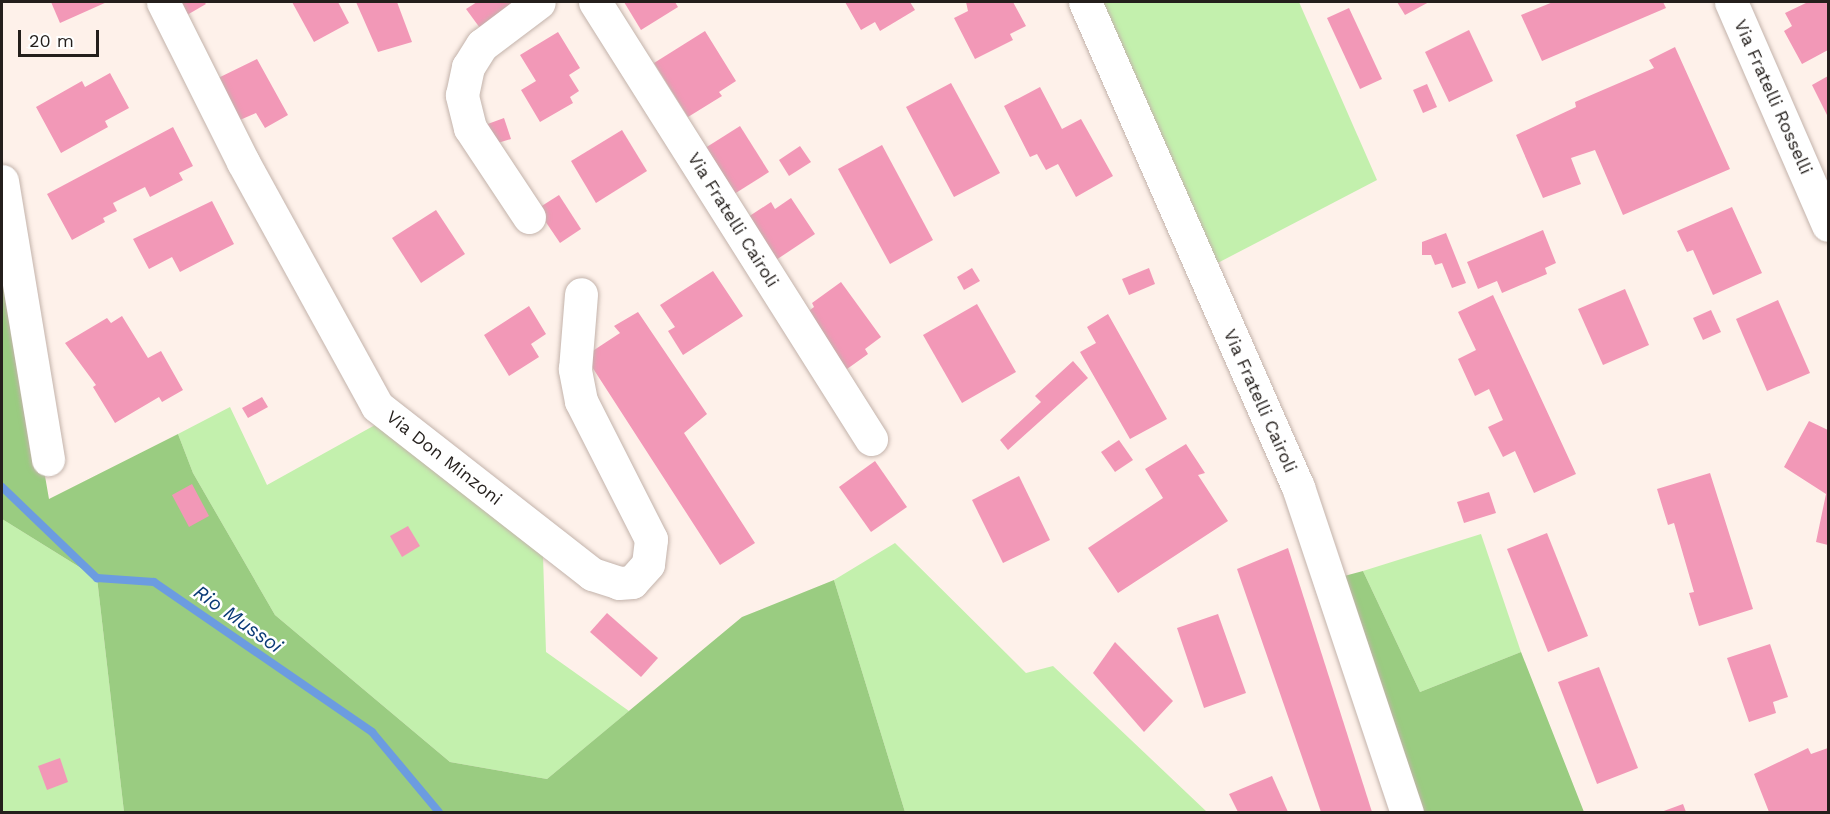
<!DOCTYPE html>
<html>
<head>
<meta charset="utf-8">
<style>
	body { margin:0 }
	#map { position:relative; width:1830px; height:814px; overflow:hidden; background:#fef1ea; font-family:"Work Sans",sans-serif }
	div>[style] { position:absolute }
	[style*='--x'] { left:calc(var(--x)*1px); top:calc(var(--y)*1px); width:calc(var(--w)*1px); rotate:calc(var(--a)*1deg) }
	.green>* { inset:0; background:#c3f0ad }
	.forest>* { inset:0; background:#9acc81 }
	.stream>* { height:8px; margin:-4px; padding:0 4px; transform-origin:4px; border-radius:4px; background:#6c9ce0 }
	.building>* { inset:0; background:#f298b7 }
	.roads { filter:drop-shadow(0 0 2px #c3b3ab) drop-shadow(0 0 2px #c3b3ab) }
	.minor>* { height:33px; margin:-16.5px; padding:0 16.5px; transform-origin:16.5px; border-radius:16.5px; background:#fff }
	.major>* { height:33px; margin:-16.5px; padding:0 16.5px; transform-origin:16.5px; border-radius:16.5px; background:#fff }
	span { translate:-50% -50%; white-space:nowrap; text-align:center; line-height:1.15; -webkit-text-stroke:5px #fff; paint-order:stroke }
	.street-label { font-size:18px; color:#241f1c }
	.water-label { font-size:20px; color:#0a3a76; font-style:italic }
	.frame { position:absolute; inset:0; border:3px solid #241f1c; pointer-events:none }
	.scale { position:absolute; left:18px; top:30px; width:81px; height:27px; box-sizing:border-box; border:3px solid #241f1c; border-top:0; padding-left:8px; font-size:18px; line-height:21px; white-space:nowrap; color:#241f1c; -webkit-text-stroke:4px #fff; paint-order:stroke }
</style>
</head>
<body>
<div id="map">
	<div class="green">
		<i style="clip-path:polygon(1097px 2px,1299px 2px,1377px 180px,1210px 267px)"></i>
		<i style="clip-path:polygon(230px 407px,267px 485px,384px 420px,543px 555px,546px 652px,629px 711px,547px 779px,450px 762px,275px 615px,193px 473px,178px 434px)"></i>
		<i style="clip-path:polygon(2px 519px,97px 578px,124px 812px,2px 812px)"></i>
		<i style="clip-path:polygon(1481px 534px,1521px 652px,1420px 692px,1363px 571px)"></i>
		<i style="clip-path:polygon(895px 543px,1026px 673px,1053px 666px,1207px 812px,905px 812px,834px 580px)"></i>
	</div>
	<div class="forest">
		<i style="clip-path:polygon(2px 229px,49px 499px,178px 434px,193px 473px,275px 615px,450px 762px,547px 779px,742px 617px,834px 580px,905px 812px,124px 812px,97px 578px,2px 519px)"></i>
		<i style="clip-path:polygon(1363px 571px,1420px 692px,1521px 652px,1584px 812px,1407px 812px,1333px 579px)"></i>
	</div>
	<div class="stream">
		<i style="--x:2;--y:487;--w:132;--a:43.8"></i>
		<i style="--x:97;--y:578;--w:57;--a:4"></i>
		<i style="--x:154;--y:582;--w:265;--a:34.5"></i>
		<i style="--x:372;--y:732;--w:104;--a:50.1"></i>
	</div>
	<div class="building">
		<i style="clip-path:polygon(51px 2px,107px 2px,60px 23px)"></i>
		<i style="clip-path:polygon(178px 2px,204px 2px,206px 4px,187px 15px)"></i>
		<i style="clip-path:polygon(292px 2px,338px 2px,349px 23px,314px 42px)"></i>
		<i style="clip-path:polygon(356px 2px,397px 2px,412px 42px,378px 52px)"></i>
		<i style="clip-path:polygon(477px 2px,520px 2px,480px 28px,466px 9px)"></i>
		<i style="clip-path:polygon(624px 2px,675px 2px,678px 7px,641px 30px)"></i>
		<i style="clip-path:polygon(845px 2px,910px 2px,915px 10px,880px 31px,875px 22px,861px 30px)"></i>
		<i style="clip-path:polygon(966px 2px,1013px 2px,1026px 26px,1010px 34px,1013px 40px,975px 59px,954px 18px,968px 11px)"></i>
		<i style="clip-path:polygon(1397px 2px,1429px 2px,1405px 15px)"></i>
		<i style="clip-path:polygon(1553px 2px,1663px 2px,1666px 8px,1542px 61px,1521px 15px)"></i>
		<i style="clip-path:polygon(1808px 2px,1828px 2px,1828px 50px,1802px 64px,1784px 31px,1792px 26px,1785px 13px)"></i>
		<i style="clip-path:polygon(1349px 8px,1382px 79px,1360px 89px,1327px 18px)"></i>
		<i style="clip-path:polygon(1469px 30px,1493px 81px,1449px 102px,1425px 52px)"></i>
		<i style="clip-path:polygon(705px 31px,736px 81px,719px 92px,722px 96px,688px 117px,654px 63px)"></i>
		<i style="clip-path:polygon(558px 32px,580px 68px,569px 75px,579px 91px,570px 97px,573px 103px,540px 122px,521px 90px,536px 81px,520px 55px)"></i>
		<i style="clip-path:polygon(1675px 47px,1730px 169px,1623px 215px,1595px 150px,1571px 158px,1581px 184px,1543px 198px,1516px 135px,1576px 107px,1575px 102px,1654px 68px,1649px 60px)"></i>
		<i style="clip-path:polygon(257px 59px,288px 115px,265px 128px,256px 113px,233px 123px,212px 81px)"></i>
		<i style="clip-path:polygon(110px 73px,129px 108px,105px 121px,108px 127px,61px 153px,36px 107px,82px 81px,85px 87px)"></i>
		<i style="clip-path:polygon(1828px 76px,1828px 117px,1812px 85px)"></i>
		<i style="clip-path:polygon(951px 83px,1000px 173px,954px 197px,906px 107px)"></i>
		<i style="clip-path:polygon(1427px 84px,1437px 107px,1423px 113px,1413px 90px)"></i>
		<i style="clip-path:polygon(1040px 87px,1062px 129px,1081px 119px,1113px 176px,1076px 197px,1058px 164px,1046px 170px,1037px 154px,1030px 157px,1004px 106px)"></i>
		<i style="clip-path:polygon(504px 118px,511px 139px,491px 145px,485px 125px)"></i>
		<i style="clip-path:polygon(740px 126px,769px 172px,731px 196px,702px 150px)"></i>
		<i style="clip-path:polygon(173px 127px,193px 166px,179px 173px,183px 180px,150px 197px,145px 187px,113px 203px,117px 211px,103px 218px,105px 222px,72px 240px,47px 194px)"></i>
		<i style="clip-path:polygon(622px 130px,647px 171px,596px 203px,571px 161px)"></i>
		<i style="clip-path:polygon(882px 145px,933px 240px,890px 264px,838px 169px)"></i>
		<i style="clip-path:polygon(800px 146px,811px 162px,789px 176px,779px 160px)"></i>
		<i style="clip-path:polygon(559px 195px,581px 229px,560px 243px,537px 209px)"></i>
		<i style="clip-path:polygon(791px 198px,815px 234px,773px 262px,745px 219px,771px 202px,775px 209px)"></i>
		<i style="clip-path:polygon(212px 201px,234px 244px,180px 272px,172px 257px,149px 269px,133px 239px)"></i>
		<i style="clip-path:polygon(1732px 207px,1762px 273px,1713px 295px,1693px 250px,1687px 252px,1677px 231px)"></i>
		<i style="clip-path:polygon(436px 210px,465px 254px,421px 283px,392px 238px)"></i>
		<i style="clip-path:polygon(1543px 230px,1556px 263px,1545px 268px,1547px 274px,1502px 293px,1497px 281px,1478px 289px,1467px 262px)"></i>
		<i style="clip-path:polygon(1446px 233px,1466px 283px,1452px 288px,1442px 263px,1435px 265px,1431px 255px,1422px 255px,1422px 242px)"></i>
		<i style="clip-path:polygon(972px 268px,980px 281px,964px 290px,957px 277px)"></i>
		<i style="clip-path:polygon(1149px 268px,1155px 284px,1129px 295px,1122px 279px)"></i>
		<i style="clip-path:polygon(713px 271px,743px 316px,683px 355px,668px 331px,675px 327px,660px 305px)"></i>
		<i style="clip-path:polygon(841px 282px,881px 337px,865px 349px,868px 354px,847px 369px,823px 336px,802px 316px,814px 307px,812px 303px)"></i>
		<i style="clip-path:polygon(1625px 289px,1649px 345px,1603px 365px,1578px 309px)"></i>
		<i style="clip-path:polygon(1493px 295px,1576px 474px,1534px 493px,1515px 451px,1503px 457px,1488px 427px,1503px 420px,1489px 389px,1475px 396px,1458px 359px,1476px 350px,1458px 312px)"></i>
		<i style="clip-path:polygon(1778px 300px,1810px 373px,1767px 391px,1736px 319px)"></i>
		<i style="clip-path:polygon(977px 304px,1016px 372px,962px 403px,923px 335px)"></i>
		<i style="clip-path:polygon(529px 306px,546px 334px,531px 344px,539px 357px,509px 376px,484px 335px)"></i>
		<i style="clip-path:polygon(1711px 310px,1721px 332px,1703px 340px,1693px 318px)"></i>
		<i style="clip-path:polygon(638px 312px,707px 414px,684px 433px,755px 543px,720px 565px,585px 356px,620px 333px,614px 326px)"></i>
		<i style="clip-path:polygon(1108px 314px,1167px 419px,1130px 439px,1080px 352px,1096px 343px,1087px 327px)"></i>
		<i style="clip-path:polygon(122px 316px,148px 358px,161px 351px,183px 390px,162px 402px,159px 397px,115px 423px,93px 387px,96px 385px,65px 343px,107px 318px,111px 323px)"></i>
		<i style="clip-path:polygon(1073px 361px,1088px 378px,1008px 450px,1000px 440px,1041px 402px,1035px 396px)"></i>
		<i style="clip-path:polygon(262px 397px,268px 407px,248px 418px,242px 408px)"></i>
		<i style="clip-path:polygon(1809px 421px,1828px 430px,1828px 545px,1816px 542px,1826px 494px,1784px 467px)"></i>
		<i style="clip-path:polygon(1119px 440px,1133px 460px,1115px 472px,1101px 452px)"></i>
		<i style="clip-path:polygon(1186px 444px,1205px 473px,1198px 475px,1228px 521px,1118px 593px,1088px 548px,1163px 498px,1145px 469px)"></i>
		<i style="clip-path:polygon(875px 461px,907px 507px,871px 532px,839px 487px)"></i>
		<i style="clip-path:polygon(1710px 473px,1753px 609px,1699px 626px,1689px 593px,1694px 592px,1674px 523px,1668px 525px,1657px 489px)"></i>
		<i style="clip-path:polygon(1019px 476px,1050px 540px,1003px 563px,972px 500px)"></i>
		<i style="clip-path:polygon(192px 484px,209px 516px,189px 527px,172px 495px)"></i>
		<i style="clip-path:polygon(1489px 492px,1496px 513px,1464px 523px,1457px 502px)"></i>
		<i style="clip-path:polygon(408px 526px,420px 546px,402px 557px,390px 536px)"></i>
		<i style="clip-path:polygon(1547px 533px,1588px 636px,1548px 652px,1507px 549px)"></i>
		<i style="clip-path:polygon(1288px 548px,1372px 812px,1321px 812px,1237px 569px)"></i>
		<i style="clip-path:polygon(607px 613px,658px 658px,641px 677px,590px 632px)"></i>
		<i style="clip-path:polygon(1218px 614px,1246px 693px,1204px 708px,1177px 628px)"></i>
		<i style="clip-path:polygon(1115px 642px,1173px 701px,1144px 732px,1093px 673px)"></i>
		<i style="clip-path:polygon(1770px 644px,1788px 697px,1773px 702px,1776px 713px,1749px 722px,1727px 658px)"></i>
		<i style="clip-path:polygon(1599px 667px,1638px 768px,1597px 784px,1558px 682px)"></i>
		<i style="clip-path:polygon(1808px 748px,1811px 754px,1828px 748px,1828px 812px,1769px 812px,1754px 774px)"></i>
		<i style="clip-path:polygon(60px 758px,68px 782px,47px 790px,38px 766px)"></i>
		<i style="clip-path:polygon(1272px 776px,1288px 812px,1238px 812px,1229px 794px)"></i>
		<i style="clip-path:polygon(1683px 804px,1686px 812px,1661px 812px)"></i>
	</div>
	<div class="roads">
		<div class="minor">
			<i style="--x:163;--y:2;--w:179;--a:63.4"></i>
			<i style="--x:243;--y:162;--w:278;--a:61.2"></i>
			<i style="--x:377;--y:406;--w:273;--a:38"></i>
			<i style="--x:592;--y:574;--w:28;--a:18"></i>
			<i style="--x:619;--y:583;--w:13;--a:-4"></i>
			<i style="--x:632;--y:582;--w:24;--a:-48"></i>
			<i style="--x:648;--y:564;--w:25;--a:-83"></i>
			<i style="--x:651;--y:539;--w:155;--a:-116.9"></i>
			<i style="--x:581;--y:401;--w:33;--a:-101"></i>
			<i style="--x:575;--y:369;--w:75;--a:-85.4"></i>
			<i style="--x:595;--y:2;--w:517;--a:57.72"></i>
			<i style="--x:1085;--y:2;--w:530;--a:66.29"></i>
			<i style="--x:1298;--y:487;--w:343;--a:71.5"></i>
			<i style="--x:2;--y:181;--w:282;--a:80.6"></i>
			<i style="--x:529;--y:217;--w:107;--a:-123.5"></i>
			<i style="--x:470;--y:128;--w:34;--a:-104"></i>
			<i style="--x:462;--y:95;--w:29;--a:-78"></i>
			<i style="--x:468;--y:67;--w:26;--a:-58"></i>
			<i style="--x:482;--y:45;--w:71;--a:-37"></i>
		</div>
		<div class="major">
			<i style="--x:1731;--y:2;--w:243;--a:66.5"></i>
		</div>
	</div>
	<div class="street-label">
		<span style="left:1773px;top:97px;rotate:66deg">Via Fratelli Rosselli</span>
		<span style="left:733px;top:220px;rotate:58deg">Via Fratelli Cairoli</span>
		<span style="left:1260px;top:401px;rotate:66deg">Via Fratelli Cairoli</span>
		<span style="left:444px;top:458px;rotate:38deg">Via Don Minzoni</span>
	</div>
	<div class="water-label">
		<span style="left:238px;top:619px;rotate:35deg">Rio Mussoi</span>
	</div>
	<div class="frame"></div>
	<div class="scale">20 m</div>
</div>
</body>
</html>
